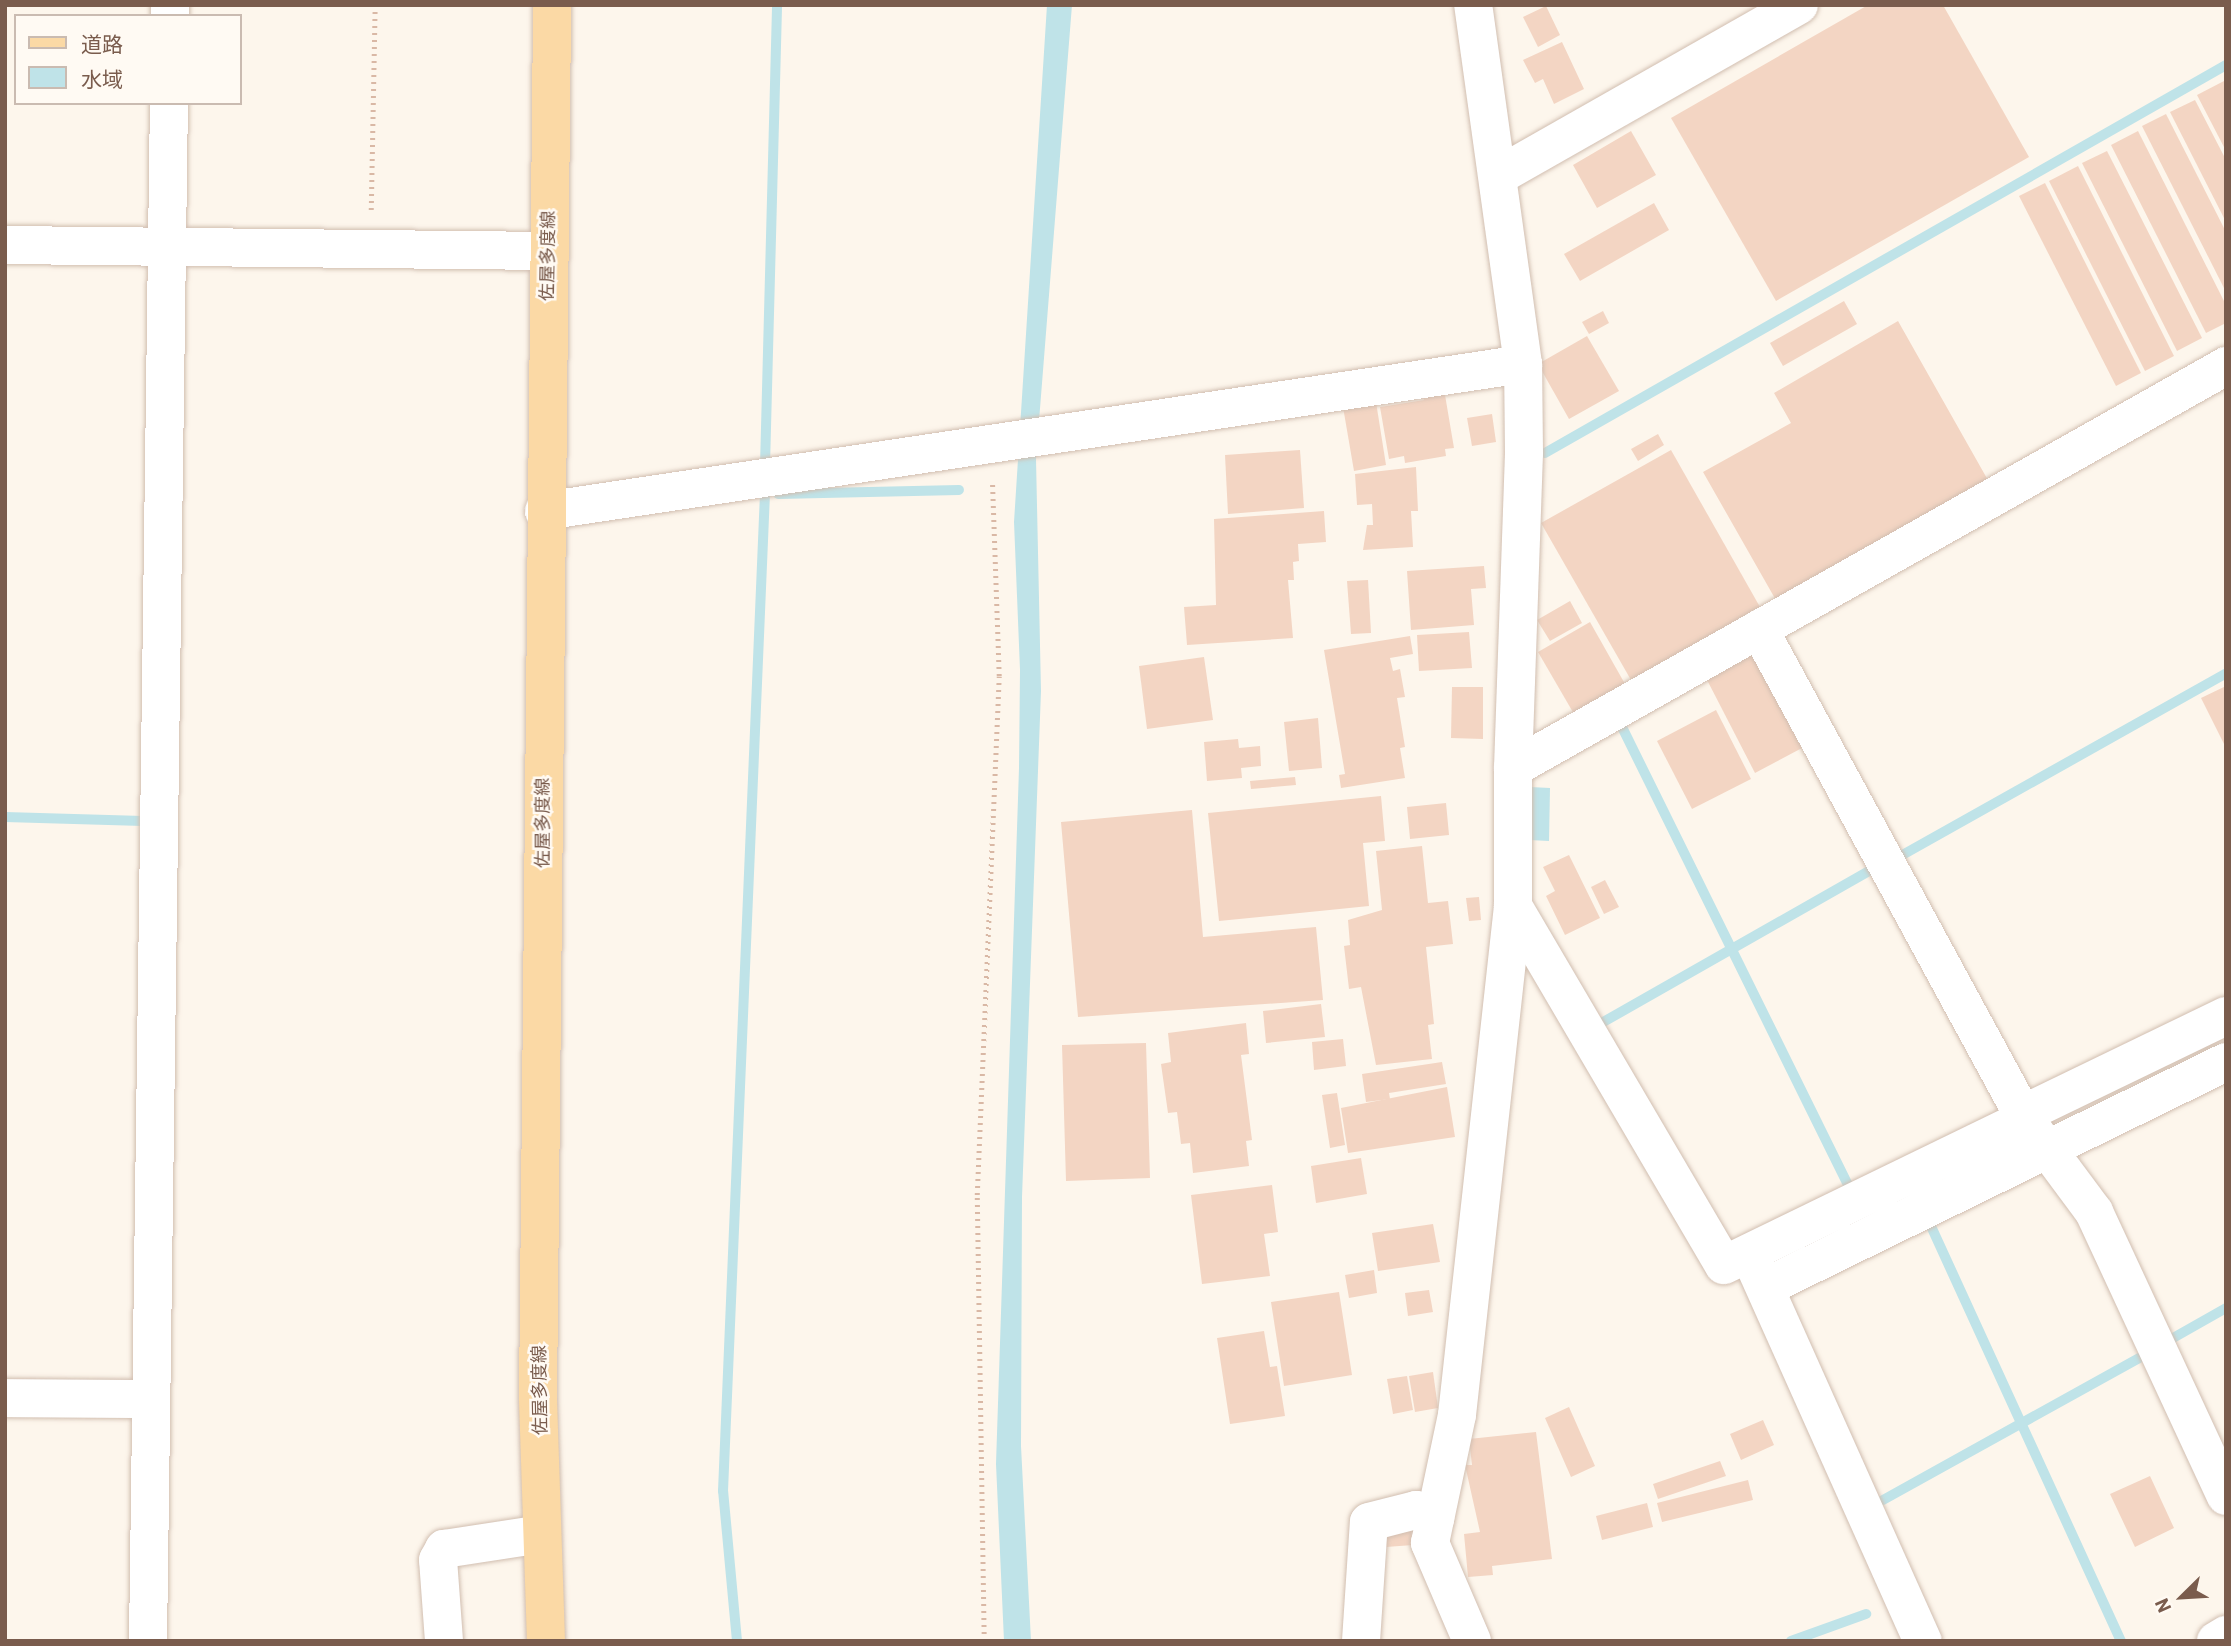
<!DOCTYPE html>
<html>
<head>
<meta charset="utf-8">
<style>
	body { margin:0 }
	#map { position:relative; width:2231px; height:1646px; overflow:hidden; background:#fdf6ec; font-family:Barlow,"Noto Sans JP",sans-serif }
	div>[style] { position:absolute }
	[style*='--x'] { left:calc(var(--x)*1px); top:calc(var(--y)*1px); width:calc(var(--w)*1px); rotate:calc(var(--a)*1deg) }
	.water>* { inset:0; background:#bfe3e8 }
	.stream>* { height:10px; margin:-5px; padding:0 5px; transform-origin:5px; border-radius:5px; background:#bfe3e8 }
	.building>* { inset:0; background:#f3d5c3 }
	.path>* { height:4.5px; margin-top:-2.25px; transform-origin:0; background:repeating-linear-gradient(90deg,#d9b8a5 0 2px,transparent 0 7px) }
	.roads { filter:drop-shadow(0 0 2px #d1beb0) drop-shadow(0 0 2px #d1beb0) }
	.minor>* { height:38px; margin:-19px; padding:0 19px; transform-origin:19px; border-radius:19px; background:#fff }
	.major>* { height:38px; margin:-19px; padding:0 19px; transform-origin:19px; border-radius:19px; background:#fbd9a5 }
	span { translate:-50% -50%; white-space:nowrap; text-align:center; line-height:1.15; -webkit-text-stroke:5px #fffaf3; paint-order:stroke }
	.street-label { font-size:18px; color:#7a5c4d }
	.frame { position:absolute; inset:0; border:7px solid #7a5c4d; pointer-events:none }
	.legend { position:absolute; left:14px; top:14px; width:228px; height:91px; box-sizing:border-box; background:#fffaf3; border:2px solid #cabbb1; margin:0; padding:9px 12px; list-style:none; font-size:21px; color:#7a5c4d }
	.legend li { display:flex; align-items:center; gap:14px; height:35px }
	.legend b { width:35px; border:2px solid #cabbb1 }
	.north { position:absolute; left:2147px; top:1562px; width:70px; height:70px; -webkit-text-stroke:5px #fffaf3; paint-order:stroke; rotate:246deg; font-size:19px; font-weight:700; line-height:28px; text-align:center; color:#7a5c4d }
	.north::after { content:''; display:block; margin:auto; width:24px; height:32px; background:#7a5c4d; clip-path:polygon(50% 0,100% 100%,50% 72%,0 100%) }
</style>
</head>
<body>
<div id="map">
	<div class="water">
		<i style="clip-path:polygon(1047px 5px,1072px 5px,1036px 459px,1041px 691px,1022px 1197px,1021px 1446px,1031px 1641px,1004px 1641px,996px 1464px,1019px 768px,1020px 670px,1014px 522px)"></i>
		<i style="clip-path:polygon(1530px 787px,1550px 788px,1549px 841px,1529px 840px)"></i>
	</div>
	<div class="stream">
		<i style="--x:1545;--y:453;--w:784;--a:-29.67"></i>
		<i style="--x:765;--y:466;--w:461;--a:-88.5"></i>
		<i style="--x:778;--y:494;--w:181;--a:-1.3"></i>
		<i style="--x:1621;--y:725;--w:517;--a:63.73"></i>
		<i style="--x:5;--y:817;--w:138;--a:1.7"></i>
		<i style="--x:1897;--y:858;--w:377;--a:-29.3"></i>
		<i style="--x:1598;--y:1025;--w:322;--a:-29.6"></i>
		<i style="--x:1930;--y:1224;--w:459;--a:65.4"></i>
		<i style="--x:2166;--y:1342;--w:69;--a:-29.5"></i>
		<i style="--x:1883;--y:1500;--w:303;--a:-29"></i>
		<i style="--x:737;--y:1641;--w:151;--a:-95.3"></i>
		<i style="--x:723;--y:1491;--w:998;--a:-87.59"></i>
		<i style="--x:1791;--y:1641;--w:80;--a:-19.8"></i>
	</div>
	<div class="building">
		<i style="clip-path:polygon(1868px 5px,1943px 5px,2029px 157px,1776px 301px,1671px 118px)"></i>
		<i style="clip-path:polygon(1546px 6px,1560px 35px,1538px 47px,1523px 17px)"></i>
		<i style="clip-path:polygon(1562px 42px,1584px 89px,1554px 104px,1543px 79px,1535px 83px,1523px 60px)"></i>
		<i style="clip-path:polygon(2224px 81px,2226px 85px,2226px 151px,2197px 95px)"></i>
		<i style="clip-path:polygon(2195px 100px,2226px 160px,2226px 222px,2170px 112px)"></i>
		<i style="clip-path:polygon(2166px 114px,2226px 232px,2226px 292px,2142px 126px)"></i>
		<i style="clip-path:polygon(1631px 131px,1656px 175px,1597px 208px,1573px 165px)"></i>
		<i style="clip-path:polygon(2138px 131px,2226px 305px,2226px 323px,2206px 333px,2111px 145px)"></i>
		<i style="clip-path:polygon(2107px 151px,2202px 338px,2177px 351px,2082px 163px)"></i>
		<i style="clip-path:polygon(2078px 166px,2174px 356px,2145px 371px,2049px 181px)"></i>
		<i style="clip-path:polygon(2045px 183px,2141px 373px,2116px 386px,2019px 196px)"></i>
		<i style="clip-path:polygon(1654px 203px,1669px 230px,1580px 281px,1564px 254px)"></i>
		<i style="clip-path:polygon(1844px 301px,1857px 324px,1783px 366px,1770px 343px)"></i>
		<i style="clip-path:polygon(1603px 311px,1609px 323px,1589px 334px,1582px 322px)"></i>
		<i style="clip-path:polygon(1898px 321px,1989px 482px,1777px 602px,1703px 472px,1791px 423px,1774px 393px)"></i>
		<i style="clip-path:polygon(1587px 336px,1619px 391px,1569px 419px,1538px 364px)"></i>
		<i style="clip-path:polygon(1444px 389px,1454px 448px,1445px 449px,1446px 456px,1405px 463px,1404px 456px,1389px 459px,1380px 407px,1424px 400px,1422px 392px)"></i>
		<i style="clip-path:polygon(1376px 402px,1386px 465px,1354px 471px,1343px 407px)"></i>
		<i style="clip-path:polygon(1492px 414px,1496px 442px,1472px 446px,1467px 418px)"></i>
		<i style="clip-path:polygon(1658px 434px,1664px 445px,1638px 461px,1631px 449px)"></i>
		<i style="clip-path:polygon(1300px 450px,1304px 508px,1228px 514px,1225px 455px)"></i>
		<i style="clip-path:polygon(1671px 450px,1760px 607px,1631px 680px,1541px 523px)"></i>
		<i style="clip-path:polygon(1416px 467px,1418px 511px,1411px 511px,1413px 547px,1363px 550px,1367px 525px,1373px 525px,1372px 504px,1357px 505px,1355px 474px)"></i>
		<i style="clip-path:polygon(1324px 511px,1326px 542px,1298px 544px,1299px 561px,1293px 562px,1294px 580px,1288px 580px,1293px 638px,1187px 645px,1184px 607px,1216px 605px,1214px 519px)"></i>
		<i style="clip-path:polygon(1484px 566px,1486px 588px,1471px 589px,1474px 625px,1411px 630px,1407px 571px)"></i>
		<i style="clip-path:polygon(1368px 580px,1371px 633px,1351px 634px,1347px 581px)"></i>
		<i style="clip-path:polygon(1570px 601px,1582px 623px,1550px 641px,1537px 620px)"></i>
		<i style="clip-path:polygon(1590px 622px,1625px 684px,1574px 714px,1538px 652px)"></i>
		<i style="clip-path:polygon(1469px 632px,1472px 668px,1419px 671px,1417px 635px)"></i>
		<i style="clip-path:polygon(1410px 636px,1413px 654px,1390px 658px,1393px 671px,1400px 669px,1405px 697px,1397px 698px,1405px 747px,1400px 748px,1405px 778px,1341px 788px,1339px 775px,1345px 774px,1324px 650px)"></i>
		<i style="clip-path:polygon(1752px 652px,1802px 748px,1755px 773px,1705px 676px)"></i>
		<i style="clip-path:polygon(1204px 657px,1213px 720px,1147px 729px,1139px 666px)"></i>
		<i style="clip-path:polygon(2226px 686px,2226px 748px,2201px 698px)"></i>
		<i style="clip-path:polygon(1452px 687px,1483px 687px,1483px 739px,1451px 738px)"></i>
		<i style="clip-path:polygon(1716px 710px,1751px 779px,1692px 809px,1657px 741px)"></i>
		<i style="clip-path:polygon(1318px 718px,1322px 768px,1289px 771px,1284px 722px)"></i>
		<i style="clip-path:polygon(1238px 739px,1239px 748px,1260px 746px,1261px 766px,1241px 768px,1242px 778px,1207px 781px,1204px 742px)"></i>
		<i style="clip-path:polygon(1295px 777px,1296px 785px,1251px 789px,1250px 781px)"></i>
		<i style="clip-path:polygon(1381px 796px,1385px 841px,1363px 843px,1369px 906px,1219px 921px,1208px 813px)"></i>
		<i style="clip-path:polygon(1446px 803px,1449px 835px,1410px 839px,1407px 807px)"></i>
		<i style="clip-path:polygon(1192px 810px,1203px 937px,1316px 927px,1323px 1000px,1078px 1017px,1061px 822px)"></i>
		<i style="clip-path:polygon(1422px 846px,1428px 903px,1448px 901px,1453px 944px,1426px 947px,1434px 1024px,1428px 1025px,1432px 1059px,1376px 1065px,1361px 987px,1349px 989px,1344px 946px,1350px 945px,1348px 920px,1382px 910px,1376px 851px)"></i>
		<i style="clip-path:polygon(1569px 855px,1600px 918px,1565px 935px,1546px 896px,1555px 891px,1543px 867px)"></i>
		<i style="clip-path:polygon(1605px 880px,1619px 907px,1604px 914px,1591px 887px)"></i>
		<i style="clip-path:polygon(1479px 897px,1481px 920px,1469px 921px,1466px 898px)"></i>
		<i style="clip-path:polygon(1321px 1004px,1325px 1037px,1266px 1043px,1263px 1011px)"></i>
		<i style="clip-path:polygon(1246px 1023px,1249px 1054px,1241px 1055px,1252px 1140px,1246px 1141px,1249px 1166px,1193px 1173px,1190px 1143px,1181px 1144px,1177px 1112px,1168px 1113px,1161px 1064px,1171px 1062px,1168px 1033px)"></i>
		<i style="clip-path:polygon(1343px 1039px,1346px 1066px,1314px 1070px,1312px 1042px)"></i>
		<i style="clip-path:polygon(1146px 1043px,1150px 1178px,1066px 1181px,1062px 1045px)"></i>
		<i style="clip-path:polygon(1442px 1062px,1446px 1084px,1389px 1093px,1390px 1099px,1366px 1102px,1362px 1074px)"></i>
		<i style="clip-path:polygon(1447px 1087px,1455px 1137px,1348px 1153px,1341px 1108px)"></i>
		<i style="clip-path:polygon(1337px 1093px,1345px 1145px,1330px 1148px,1322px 1095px)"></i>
		<i style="clip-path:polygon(1361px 1158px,1367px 1194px,1316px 1203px,1311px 1166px)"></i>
		<i style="clip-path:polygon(1272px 1185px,1278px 1232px,1264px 1234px,1270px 1276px,1202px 1284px,1191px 1195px)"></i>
		<i style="clip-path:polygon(1433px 1224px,1440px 1262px,1378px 1271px,1372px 1233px)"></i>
		<i style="clip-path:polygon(1374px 1270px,1377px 1293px,1349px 1298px,1345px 1275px)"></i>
		<i style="clip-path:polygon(1429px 1290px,1433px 1312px,1408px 1316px,1405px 1293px)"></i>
		<i style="clip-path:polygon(1339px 1292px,1352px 1375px,1284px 1386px,1271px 1302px)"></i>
		<i style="clip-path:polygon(1264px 1331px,1270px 1367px,1277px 1366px,1285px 1416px,1230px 1424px,1217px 1338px)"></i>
		<i style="clip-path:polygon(1433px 1372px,1438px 1408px,1415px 1412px,1409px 1376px)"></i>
		<i style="clip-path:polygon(1407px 1376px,1413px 1410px,1393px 1414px,1387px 1379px)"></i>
		<i style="clip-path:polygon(1569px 1407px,1595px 1466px,1571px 1477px,1545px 1418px)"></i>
		<i style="clip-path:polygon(1763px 1420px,1774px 1445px,1741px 1460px,1730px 1434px)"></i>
		<i style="clip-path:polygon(1536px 1432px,1552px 1559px,1492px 1566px,1493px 1575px,1468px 1577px,1464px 1534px,1480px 1532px,1465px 1465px,1472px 1465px,1469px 1439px)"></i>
		<i style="clip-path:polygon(1720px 1461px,1726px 1476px,1658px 1499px,1653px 1484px)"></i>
		<i style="clip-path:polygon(2150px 1476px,2174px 1528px,2135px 1547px,2110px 1494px)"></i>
		<i style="clip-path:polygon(1748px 1480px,1753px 1500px,1662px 1522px,1657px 1503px)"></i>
		<i style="clip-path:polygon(1647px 1503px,1653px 1527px,1602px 1540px,1596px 1516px)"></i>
		<i style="clip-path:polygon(1410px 1525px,1413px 1545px,1386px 1547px,1385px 1528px)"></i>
	</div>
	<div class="path">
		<i style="--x:371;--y:210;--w:205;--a:-88.9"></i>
		<i style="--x:984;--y:1641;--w:446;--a:-90.9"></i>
		<i style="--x:977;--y:1195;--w:519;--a:-87.57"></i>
		<i style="--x:999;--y:676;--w:196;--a:-92"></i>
	</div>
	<div class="roads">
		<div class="minor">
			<i style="--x:170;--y:16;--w:11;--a:-90"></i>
			<i style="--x:1498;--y:176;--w:346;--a:-29.6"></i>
			<i style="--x:5;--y:245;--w:542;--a:0.63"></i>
			<i style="--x:544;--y:511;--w:990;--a:-8.54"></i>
			<i style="--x:1759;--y:629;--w:558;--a:61.5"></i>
			<i style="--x:2025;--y:1119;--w:116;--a:53.4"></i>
			<i style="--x:2094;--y:1212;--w:313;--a:65.1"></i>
			<i style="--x:1513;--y:768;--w:819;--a:-29.41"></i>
			<i style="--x:1513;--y:906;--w:416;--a:59.6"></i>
			<i style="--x:1724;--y:1265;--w:335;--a:-25.9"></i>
			<i style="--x:2023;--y:1114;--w:225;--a:-25.8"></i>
			<i style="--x:1754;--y:1264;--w:413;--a:65.9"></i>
			<i style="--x:1766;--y:1287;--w:512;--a:-26.06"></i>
			<i style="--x:5;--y:1398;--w:146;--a:0.4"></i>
			<i style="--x:148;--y:1641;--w:1538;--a:-89.22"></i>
			<i style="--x:444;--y:1641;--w:81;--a:-94.2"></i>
			<i style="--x:438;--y:1560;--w:13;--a:-61"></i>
			<i style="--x:444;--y:1549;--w:99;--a:-8.7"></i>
			<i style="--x:1361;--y:1641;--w:119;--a:-86.2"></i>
			<i style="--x:1369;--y:1522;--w:49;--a:-14.3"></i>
			<i style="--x:1416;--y:1510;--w:21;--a:23"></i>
			<i style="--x:1472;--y:1641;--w:107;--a:-113.2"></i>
			<i style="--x:1430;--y:1543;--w:131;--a:-78.1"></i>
			<i style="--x:1457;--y:1415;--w:512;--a:-83.72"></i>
			<i style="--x:1513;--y:906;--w:138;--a:-90"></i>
			<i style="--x:1513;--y:768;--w:315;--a:-88"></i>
			<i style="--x:1524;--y:453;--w:89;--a:-90.6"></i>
			<i style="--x:1523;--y:364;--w:362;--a:-97.9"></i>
			<i style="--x:2216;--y:1641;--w:12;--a:-31"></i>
		</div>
		<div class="major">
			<i style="--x:546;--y:1641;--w:243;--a:-91.9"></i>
			<i style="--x:538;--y:1398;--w:1393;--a:-89.42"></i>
		</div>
	</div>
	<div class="street-label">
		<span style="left:547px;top:256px;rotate:-89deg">佐屋多度線</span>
		<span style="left:542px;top:823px;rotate:-90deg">佐屋多度線</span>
		<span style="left:539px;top:1390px;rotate:-91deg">佐屋多度線</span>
	</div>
	<div class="frame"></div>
	<ul class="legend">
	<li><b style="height:9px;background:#fbd9a5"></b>道路</li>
	<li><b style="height:19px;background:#bfe3e8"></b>水域</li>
	</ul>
	<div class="north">N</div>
</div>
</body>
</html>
